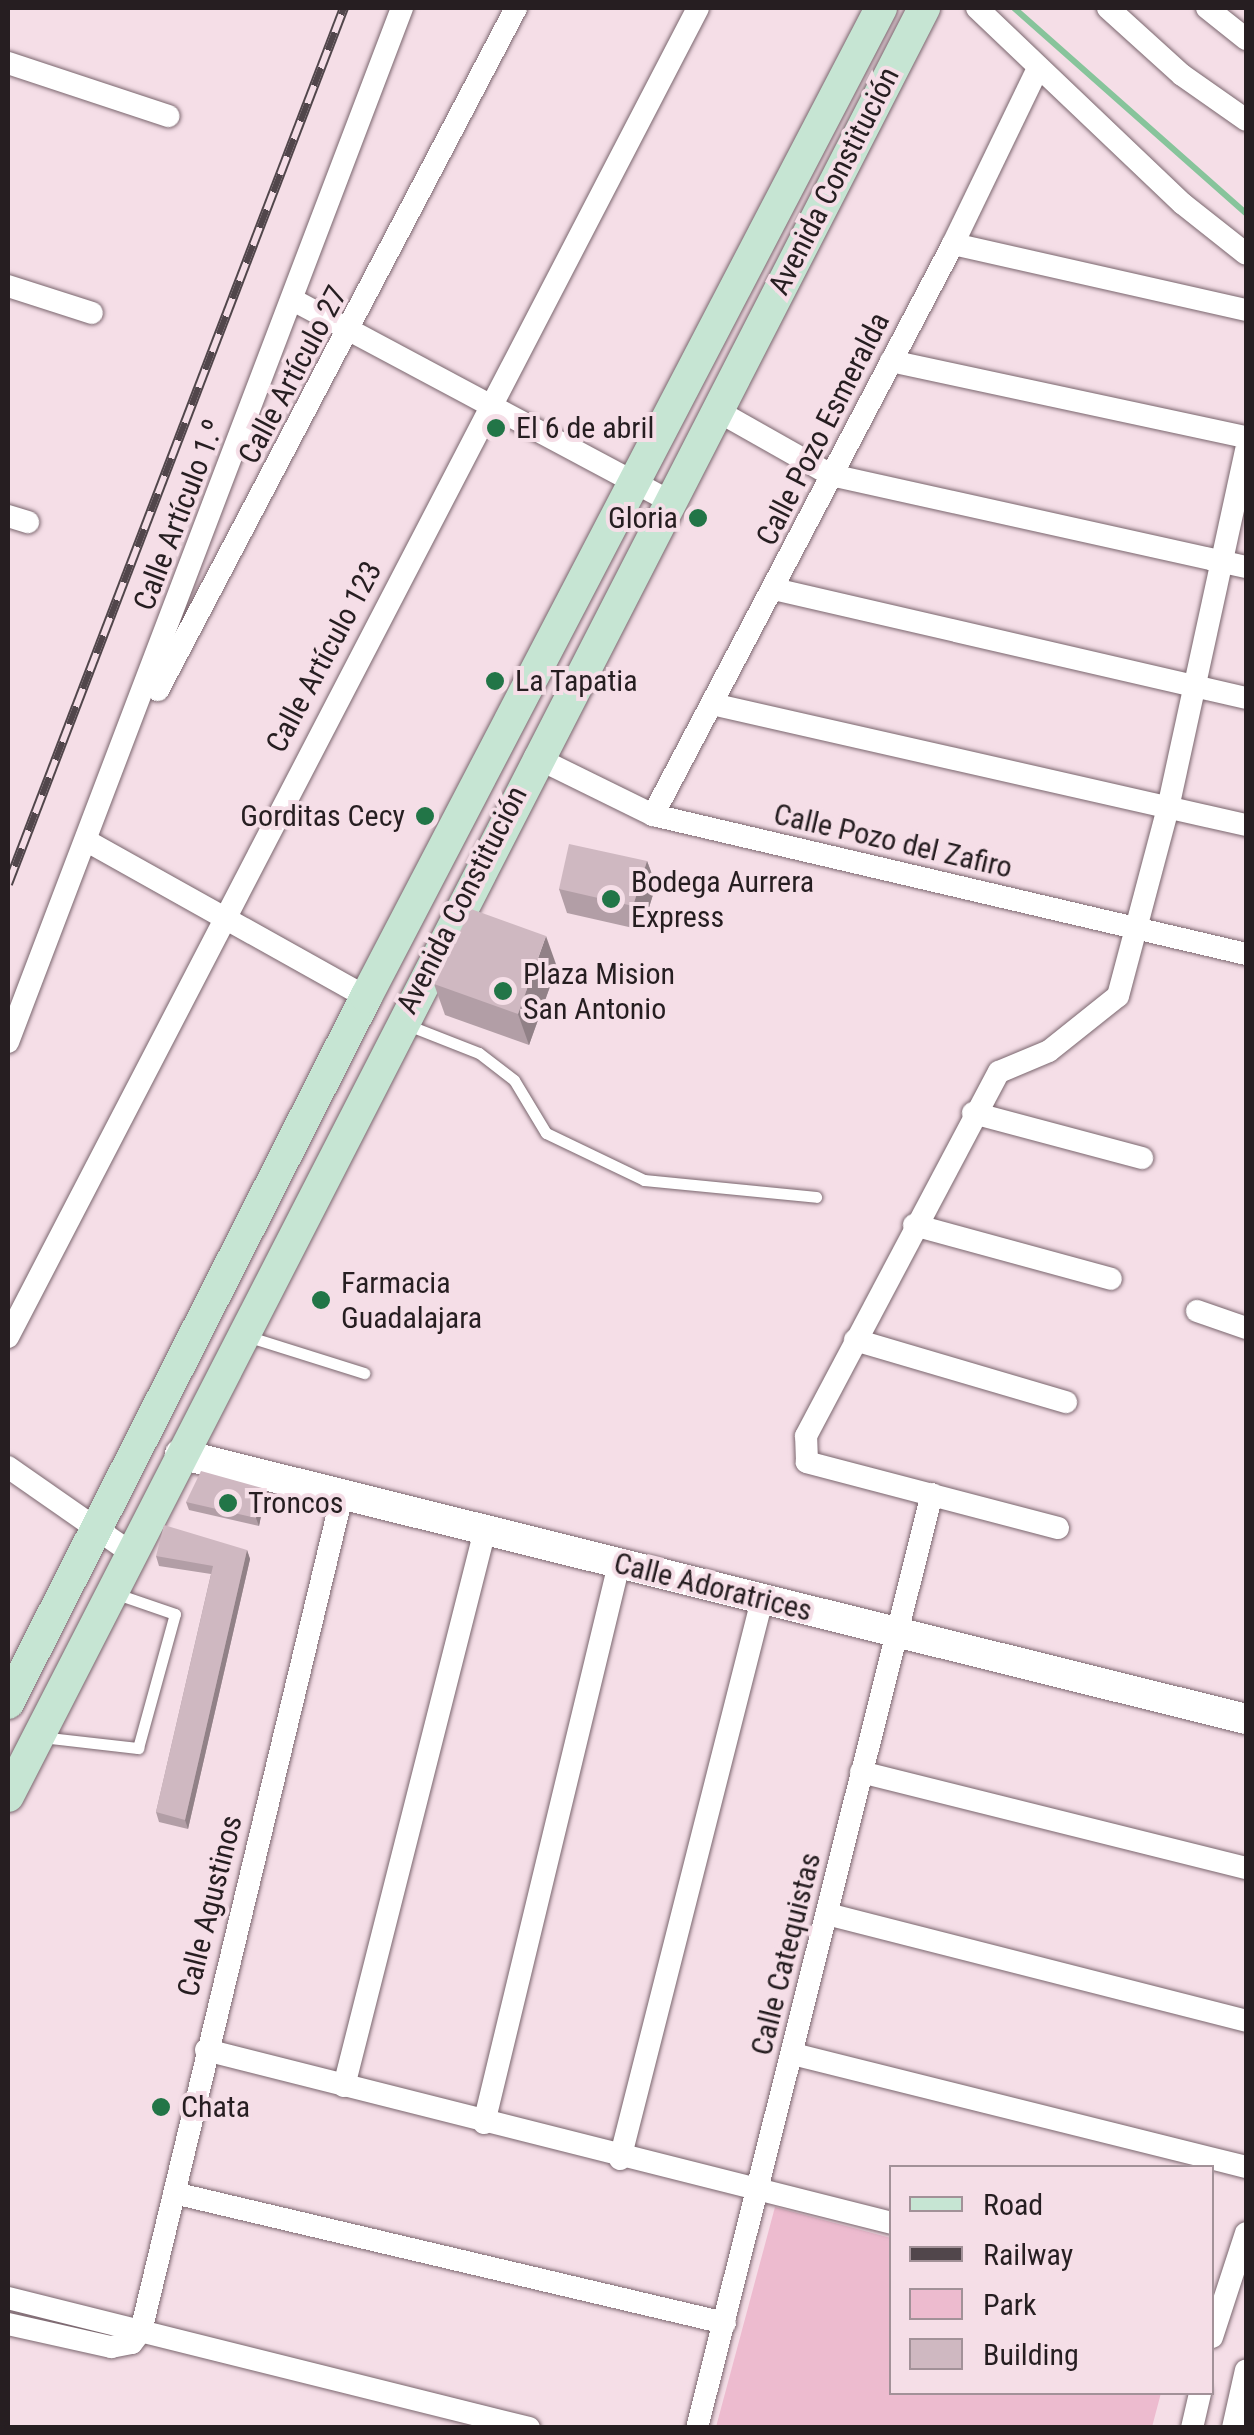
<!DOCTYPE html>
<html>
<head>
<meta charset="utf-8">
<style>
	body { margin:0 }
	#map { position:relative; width:1254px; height:2435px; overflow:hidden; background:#f5dee7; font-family:"Roboto Condensed",sans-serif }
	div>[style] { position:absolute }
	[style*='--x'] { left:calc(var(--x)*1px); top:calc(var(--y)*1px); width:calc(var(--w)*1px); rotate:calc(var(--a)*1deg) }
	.green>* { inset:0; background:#edbbcf }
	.stream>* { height:6px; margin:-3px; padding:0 3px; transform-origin:3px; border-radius:3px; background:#87c49b }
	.roads { filter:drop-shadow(0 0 2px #7a666e) drop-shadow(0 0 2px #7a666e) }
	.service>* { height:11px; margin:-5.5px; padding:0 5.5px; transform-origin:5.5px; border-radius:5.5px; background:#fff }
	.minor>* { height:22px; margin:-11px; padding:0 11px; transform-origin:11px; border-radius:11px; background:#fff }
	.tertiary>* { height:30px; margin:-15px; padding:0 15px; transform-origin:15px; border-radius:15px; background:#fff }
	.secondary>* { height:32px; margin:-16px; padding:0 16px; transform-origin:16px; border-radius:16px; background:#c6e5d3 }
	.rail>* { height:10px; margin-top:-5px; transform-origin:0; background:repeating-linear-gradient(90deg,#f5dee7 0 19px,#51464b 0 38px); box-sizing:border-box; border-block:2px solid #51464b }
	.wall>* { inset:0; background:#b29ea6 }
	.shaded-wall>* { inset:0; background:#918187 }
	.building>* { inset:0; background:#cfb8c1 }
	.dots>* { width:28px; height:28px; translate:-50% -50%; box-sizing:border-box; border:5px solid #f5dee7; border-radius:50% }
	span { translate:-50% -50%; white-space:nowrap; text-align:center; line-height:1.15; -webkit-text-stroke:8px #f5dee7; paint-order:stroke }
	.street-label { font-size:30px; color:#261e21 }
	.poi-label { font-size:30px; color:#261e21 }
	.left { translate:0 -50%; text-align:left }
	.right { translate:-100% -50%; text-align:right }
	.frame { position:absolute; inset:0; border:10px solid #261e21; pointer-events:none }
	.legend { position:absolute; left:889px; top:2165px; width:325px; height:230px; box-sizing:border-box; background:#f5dee7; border:2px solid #a29198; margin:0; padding:12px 18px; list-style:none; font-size:30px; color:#261e21 }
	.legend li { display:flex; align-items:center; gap:20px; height:50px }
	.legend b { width:50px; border:2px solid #a29198 }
</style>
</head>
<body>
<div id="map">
	<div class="green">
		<i style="clip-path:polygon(775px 2207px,891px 2238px,892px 2392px,1161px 2393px,1152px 2427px,716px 2427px)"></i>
	</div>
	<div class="stream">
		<i style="--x:1014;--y:8;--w:310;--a:41.5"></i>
	</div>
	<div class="roads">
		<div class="service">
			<i style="--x:405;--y:1024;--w:79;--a:21.4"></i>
			<i style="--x:479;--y:1053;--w:44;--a:37.6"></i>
			<i style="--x:514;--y:1080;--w:62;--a:58.9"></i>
			<i style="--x:546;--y:1133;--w:109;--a:25.6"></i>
			<i style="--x:644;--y:1180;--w:173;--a:5.6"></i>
			<i style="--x:246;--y:1336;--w:124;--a:17.4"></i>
			<i style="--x:41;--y:1737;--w:98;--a:6.5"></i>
			<i style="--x:138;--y:1748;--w:139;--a:-74.6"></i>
			<i style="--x:175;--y:1614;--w:65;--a:-161"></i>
		</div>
		<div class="minor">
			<i style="--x:977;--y:8;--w:284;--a:43.6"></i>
			<i style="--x:1183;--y:204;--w:80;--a:38.4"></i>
			<i style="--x:1108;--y:8;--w:100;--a:42.2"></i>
			<i style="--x:1182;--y:75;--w:78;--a:35.1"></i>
			<i style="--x:1207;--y:8;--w:50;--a:38.5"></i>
			<i style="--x:8;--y:63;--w:169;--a:18.3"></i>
			<i style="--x:953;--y:244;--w:300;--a:12.7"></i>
			<i style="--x:8;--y:286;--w:88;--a:17.8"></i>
			<i style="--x:293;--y:300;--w:426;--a:28.1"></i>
			<i style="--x:891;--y:361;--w:363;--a:12.1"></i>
			<i style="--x:716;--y:410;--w:132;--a:29.5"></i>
			<i style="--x:831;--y:475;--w:425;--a:12.5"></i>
			<i style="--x:8;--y:516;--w:21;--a:17"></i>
			<i style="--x:774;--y:589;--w:484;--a:13"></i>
			<i style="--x:158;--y:690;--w:770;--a:-62.3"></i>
			<i style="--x:712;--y:704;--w:548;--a:12.77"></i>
			<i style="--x:535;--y:757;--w:131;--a:26.2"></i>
			<i style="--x:653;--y:815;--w:609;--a:13.19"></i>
			<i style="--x:653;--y:815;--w:645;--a:-62.28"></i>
			<i style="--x:953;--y:244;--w:195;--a:-64.2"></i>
			<i style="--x:87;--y:841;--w:320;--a:29.2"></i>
			<i style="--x:8;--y:1042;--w:1107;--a:-69.14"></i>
			<i style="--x:973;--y:1113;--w:175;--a:14.9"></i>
			<i style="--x:914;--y:1225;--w:204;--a:15.3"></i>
			<i style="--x:1197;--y:1311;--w:52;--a:19.1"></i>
			<i style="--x:8;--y:1337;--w:1497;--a:-62.56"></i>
			<i style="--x:855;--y:1340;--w:220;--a:16.4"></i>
			<i style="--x:8;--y:1467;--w:149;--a:34.9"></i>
			<i style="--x:1058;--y:1528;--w:260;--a:-165.3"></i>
			<i style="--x:807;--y:1462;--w:26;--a:-92"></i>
			<i style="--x:806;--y:1436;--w:412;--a:-62.1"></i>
			<i style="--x:999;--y:1072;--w:54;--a:-22.8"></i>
			<i style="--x:1049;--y:1051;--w:88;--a:-38.6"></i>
			<i style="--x:1118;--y:996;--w:195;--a:-75.1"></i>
			<i style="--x:1168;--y:808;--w:366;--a:-77.7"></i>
			<i style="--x:861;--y:1772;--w:397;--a:14"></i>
			<i style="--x:827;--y:1914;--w:432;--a:14.3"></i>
			<i style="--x:206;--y:2050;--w:707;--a:14.15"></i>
			<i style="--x:793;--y:2054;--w:467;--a:14"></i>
			<i style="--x:344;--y:2086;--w:574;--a:-75.77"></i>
			<i style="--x:484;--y:2123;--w:575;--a:-76.42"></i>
			<i style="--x:620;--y:2159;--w:577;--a:-75.75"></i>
			<i style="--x:174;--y:2193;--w:566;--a:13.28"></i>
			<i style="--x:8;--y:2298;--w:537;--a:14.01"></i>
			<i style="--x:8;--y:2324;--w:106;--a:12.6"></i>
			<i style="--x:111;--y:2347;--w:21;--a:-11"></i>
			<i style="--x:132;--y:2343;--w:15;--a:-53"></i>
			<i style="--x:141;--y:2331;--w:859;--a:-76.47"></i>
			<i style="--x:1212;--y:2337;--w:109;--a:-71.9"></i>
			<i style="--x:697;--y:2428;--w:963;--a:-75.88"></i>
			<i style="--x:1192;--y:2428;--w:37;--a:-77"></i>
			<i style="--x:1233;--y:2428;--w:59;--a:-77.4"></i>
		</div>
		<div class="tertiary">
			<i style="--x:180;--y:1454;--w:1098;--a:13.96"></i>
		</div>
		<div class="secondary">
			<i style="--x:8;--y:1703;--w:792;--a:-63.11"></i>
			<i style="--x:366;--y:997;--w:1115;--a:-62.49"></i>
			<i style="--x:8;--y:1796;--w:2009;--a:-62.87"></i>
		</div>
	</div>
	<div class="rail">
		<i style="--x:8;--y:884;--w:938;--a:-69.02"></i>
	</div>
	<div class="wall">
		<i style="clip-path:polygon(647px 861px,656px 885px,642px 930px,567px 913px,559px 889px)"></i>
		<i style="clip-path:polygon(557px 967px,529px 1045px,445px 1015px,434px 984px)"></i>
		<i style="clip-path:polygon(265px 1496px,259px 1526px,189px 1510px,186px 1502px)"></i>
		<i style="clip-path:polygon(247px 1550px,250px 1559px,188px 1829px,159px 1822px,156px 1812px,211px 1574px,159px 1566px,156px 1556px)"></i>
	</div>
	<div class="shaded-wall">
		<i style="clip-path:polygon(647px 861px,656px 885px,642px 930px,633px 906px)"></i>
		<i style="clip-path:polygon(546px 936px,557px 967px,529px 1045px,518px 1014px)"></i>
		<i style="clip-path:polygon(262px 1488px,265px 1496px,259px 1526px,256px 1518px)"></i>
		<i style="clip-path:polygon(247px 1550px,250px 1559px,188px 1829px,185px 1820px)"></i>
	</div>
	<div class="building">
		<i style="clip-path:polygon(569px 844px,647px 861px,633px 906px,559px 889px)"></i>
		<i style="clip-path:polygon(471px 909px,546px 936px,518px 1014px,434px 984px)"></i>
		<i style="clip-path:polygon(201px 1471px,262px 1488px,256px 1518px,186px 1502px)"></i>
		<i style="clip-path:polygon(164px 1525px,247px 1550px,185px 1820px,156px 1812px,213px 1566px,156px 1556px)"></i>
	</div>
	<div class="dots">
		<i style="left:496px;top:428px;background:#227547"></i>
		<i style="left:698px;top:518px;background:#227547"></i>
		<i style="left:495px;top:681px;background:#227547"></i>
		<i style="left:425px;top:816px;background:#227547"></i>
		<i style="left:611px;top:899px;background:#227547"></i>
		<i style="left:503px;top:991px;background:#227547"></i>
		<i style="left:321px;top:1300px;background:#227547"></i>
		<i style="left:228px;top:1503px;background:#227547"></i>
		<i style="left:161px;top:2107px;background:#227547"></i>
	</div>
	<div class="street-label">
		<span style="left:834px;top:181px;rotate:-63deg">Avenida Constitución</span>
		<span style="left:293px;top:375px;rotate:-62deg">Calle Artículo 27</span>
		<span style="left:823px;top:429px;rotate:-63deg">Calle Pozo Esmeralda</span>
		<span style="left:179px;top:515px;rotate:-69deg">Calle Artículo 1.º</span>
		<span style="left:324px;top:657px;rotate:-62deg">Calle Artículo 123</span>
		<span style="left:893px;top:841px;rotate:13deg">Calle Pozo del Zafiro</span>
		<span style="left:462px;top:900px;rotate:-63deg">Avenida Constitución</span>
		<span style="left:713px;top:1587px;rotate:14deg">Calle Adoratrices</span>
		<span style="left:210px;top:1906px;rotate:-76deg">Calle Agustinos</span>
		<span style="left:786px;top:1954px;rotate:-76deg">Calle Catequistas</span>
	</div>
	<div class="poi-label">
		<span class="left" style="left:516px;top:428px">El 6 de abril</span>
		<span class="right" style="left:678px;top:518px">Gloria</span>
		<span class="left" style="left:515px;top:681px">La Tapatia</span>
		<span class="right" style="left:405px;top:816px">Gorditas Cecy</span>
		<span class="left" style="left:631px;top:899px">Bodega Aurrera<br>Express</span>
		<span class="left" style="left:523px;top:991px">Plaza Mision<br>San Antonio</span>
		<span class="left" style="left:341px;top:1300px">Farmacia<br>Guadalajara</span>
		<span class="left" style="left:248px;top:1503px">Troncos</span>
		<span class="left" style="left:181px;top:2107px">Chata</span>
	</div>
	<div class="frame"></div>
	<ul class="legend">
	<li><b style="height:12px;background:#c6e5d3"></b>Road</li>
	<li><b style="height:12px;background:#51464b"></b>Railway</li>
	<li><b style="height:28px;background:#edbbcf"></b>Park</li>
	<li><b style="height:28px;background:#cfb8c1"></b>Building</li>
	</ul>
</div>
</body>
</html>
